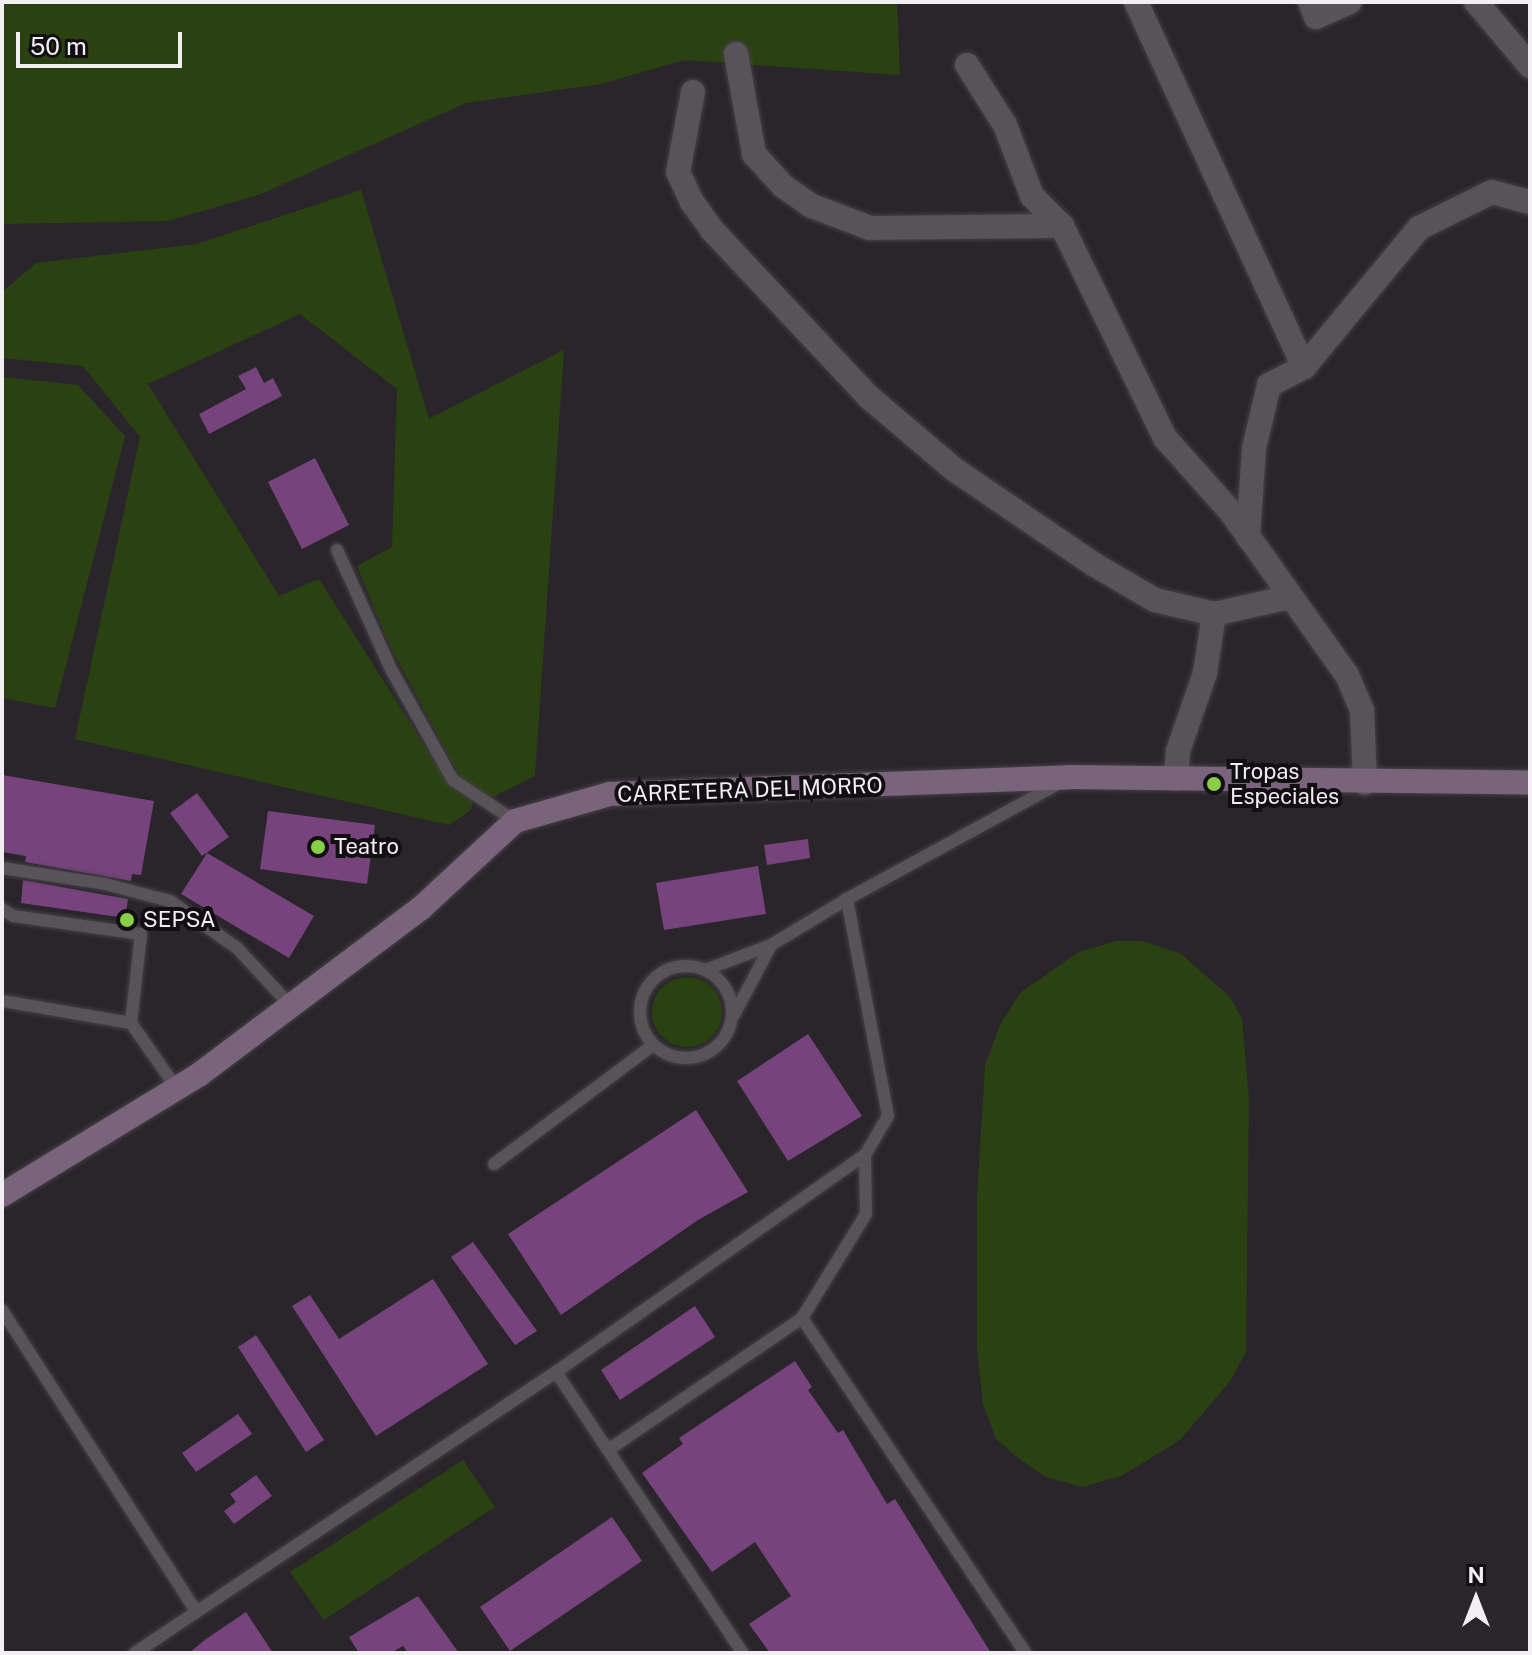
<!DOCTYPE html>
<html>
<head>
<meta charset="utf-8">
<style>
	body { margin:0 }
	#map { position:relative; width:1532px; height:1655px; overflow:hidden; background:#2a252b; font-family:"Public Sans",sans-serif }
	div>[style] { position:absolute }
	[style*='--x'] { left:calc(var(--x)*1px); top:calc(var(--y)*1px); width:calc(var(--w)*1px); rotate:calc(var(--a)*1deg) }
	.green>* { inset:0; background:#2a4211 }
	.round { border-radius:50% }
	.building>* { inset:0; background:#76437d }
	.roads { filter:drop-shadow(0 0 2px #444045) drop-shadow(0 0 2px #444045) }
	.lane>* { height:12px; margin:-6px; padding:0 6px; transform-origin:6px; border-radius:6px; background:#585259 }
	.lane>.ring { margin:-6px; padding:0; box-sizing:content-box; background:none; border:12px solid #585259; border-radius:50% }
	.street>* { height:24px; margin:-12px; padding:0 12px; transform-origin:12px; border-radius:12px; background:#585259 }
	.secondary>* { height:24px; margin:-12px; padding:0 12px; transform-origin:12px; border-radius:12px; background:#79647c }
	.dots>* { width:22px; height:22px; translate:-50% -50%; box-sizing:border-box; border:4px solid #120f12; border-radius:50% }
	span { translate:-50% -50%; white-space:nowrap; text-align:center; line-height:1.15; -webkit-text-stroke:8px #120f12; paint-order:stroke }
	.poi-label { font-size:22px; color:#f2eff3 }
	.left { translate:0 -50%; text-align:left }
	.street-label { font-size:22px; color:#f2eff3 }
	.frame { position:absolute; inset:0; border:4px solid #f2eff3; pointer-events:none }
	.north { position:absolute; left:1436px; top:1559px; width:80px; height:80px; -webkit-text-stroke:6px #120f12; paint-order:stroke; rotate:0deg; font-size:22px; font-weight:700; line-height:32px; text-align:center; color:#f2eff3 }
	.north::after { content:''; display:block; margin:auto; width:28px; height:36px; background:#f2eff3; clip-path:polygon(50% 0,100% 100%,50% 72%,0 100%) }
	.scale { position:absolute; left:16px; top:32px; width:166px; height:36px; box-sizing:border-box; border:4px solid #f2eff3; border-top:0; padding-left:10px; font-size:24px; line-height:28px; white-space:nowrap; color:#f2eff3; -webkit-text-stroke:6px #120f12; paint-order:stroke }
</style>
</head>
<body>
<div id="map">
	<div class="green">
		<i style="clip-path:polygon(2px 2px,897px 2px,900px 75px,684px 60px,601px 84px,466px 103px,261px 194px,168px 221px,2px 224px)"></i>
		<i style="clip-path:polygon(361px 190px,429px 419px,564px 350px,535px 776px,488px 799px,460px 777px,388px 642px,357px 566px,392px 547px,397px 389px,300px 314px,148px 384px,279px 596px,319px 579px,440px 770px,473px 802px,471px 810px,449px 825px,75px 739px,140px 437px,83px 366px,2px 358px,2px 292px,36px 263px,197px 244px)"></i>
		<i style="clip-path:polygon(2px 377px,78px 385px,125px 436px,55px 708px,2px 698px)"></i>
		<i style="clip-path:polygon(1117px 941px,1142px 941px,1181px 954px,1230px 997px,1242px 1019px,1249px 1099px,1246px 1352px,1231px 1380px,1180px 1440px,1123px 1475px,1083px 1487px,1046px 1477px,1018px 1458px,996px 1439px,983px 1404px,977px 1349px,977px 1198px,985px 1065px,1001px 1023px,1021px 992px,1079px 952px)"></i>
		<i class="round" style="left:652px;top:977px;width:70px;height:70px"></i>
		<i style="clip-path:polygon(463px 1460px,495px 1507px,324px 1620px,290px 1572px)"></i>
	</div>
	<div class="building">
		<i style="clip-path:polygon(256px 367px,264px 383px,273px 378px,282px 396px,209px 434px,199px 414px,246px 389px,238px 376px)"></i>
		<i style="clip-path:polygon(315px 458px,349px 525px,302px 549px,268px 482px)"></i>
		<i style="clip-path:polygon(2px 775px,154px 801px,141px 875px,132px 874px,131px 881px,25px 862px,26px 856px,2px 852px)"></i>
		<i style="clip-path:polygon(197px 793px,229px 837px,202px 856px,170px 813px)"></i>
		<i style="clip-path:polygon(268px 811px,375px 825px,367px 884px,260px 869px)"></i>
		<i style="clip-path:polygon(808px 839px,810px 858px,767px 865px,764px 845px)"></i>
		<i style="clip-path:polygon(207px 853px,314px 916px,289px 958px,181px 894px)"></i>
		<i style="clip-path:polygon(758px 866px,766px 914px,664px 930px,656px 883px)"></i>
		<i style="clip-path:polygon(23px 880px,128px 899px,125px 918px,21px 903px)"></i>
		<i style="clip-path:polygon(808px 1034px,862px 1116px,788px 1161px,737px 1081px)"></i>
		<i style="clip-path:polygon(696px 1110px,748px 1192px,698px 1220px,561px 1315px,508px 1234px)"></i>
		<i style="clip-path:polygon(473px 1242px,537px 1331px,515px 1345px,451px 1257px)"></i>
		<i style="clip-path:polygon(433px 1279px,488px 1364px,376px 1436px,292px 1306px,310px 1295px,339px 1339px)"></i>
		<i style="clip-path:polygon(695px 1306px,715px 1337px,620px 1400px,601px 1370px)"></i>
		<i style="clip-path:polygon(256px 1335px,324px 1440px,306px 1452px,238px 1347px)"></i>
		<i style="clip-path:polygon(795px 1361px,812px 1387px,808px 1390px,838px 1433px,843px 1430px,887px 1504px,895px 1499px,991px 1653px,770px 1653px,749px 1624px,791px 1596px,755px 1542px,712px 1572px,642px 1473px,683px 1444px,679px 1438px)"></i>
		<i style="clip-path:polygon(238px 1414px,252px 1434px,196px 1472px,182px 1453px)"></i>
		<i style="clip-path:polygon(256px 1475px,272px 1496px,234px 1524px,224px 1511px,236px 1502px,230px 1494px)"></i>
		<i style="clip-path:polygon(612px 1517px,642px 1561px,510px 1651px,480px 1607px)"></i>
		<i style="clip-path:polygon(418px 1596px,459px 1653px,408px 1653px,403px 1646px,391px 1653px,359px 1653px,349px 1637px)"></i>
		<i style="clip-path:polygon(246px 1612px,273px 1653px,189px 1653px,206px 1639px)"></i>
	</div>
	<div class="roads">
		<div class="lane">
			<i style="--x:337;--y:550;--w:133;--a:65.6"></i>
			<i style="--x:392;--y:671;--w:125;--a:60.8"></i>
			<i style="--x:453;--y:780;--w:74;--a:33.5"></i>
			<i style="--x:2;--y:868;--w:104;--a:8.8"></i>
			<i style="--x:105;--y:884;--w:67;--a:14.7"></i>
			<i style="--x:170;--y:901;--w:82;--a:35"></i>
			<i style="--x:237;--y:948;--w:79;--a:47"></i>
			<i style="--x:2;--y:909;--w:13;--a:32"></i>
			<i style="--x:13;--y:916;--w:129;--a:8"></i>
			<i style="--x:141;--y:934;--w:90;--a:96.4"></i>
			<i style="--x:131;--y:1023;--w:131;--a:-170.3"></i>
			<i class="ring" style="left:640px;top:966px;width:80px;height:80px"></i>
			<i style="--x:705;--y:970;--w:71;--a:-20.7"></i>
			<i style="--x:734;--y:1015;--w:79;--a:-62.1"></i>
			<i style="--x:771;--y:945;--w:89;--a:-31.2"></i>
			<i style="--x:131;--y:1023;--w:80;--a:55.1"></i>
			<i style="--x:494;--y:1164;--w:199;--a:-36.8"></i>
			<i style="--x:2;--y:1310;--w:358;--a:57.2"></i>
			<i style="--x:802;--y:1318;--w:402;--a:56.3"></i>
			<i style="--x:556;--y:1372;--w:338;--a:56.4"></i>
			<i style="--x:608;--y:1450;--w:235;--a:-34.2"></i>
			<i style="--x:802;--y:1318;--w:122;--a:-58.4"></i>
			<i style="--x:866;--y:1214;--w:59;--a:-91"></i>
			<i style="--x:135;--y:1653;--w:506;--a:-33.72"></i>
			<i style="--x:556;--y:1372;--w:378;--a:-35.1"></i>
			<i style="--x:865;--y:1155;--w:45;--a:-59.5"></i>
			<i style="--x:888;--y:1116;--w:221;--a:-100.7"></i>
			<i style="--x:847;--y:899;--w:243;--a:-28.6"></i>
		</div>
		<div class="street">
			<i style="--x:1136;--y:2;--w:402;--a:65.3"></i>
			<i style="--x:1310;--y:2;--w:16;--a:68"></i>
			<i style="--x:1316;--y:17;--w:37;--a:-24"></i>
			<i style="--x:1476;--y:2;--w:84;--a:49.8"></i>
			<i style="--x:736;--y:54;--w:102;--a:79.8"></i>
			<i style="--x:754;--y:154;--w:43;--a:47.8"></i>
			<i style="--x:783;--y:186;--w:35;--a:35"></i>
			<i style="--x:812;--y:206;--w:62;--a:20.8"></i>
			<i style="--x:870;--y:228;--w:192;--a:-0.6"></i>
			<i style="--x:967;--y:65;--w:71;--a:57.7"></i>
			<i style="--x:1005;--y:125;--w:76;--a:69.2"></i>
			<i style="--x:1032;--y:196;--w:42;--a:45"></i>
			<i style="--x:1062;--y:226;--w:236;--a:64.1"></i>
			<i style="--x:1165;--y:438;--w:99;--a:48.3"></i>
			<i style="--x:1231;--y:512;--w:200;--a:54.6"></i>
			<i style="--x:1347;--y:675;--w:38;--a:67"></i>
			<i style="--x:1362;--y:710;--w:73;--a:87.6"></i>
			<i style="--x:693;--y:92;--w:81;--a:100.6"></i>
			<i style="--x:678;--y:172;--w:33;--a:65"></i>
			<i style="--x:692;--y:202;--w:34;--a:54"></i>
			<i style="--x:712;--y:230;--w:231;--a:46.8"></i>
			<i style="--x:870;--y:398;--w:111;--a:40.3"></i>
			<i style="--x:955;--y:470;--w:169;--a:34.2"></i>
			<i style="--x:1095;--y:565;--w:69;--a:30.3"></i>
			<i style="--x:1155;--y:600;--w:61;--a:13.3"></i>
			<i style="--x:1248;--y:537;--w:89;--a:-86.1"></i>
			<i style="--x:1254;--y:448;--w:65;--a:-76.6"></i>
			<i style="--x:1269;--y:385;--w:39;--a:-27"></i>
			<i style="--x:1304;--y:367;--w:180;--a:-50.4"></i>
			<i style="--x:1419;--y:228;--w:81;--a:-26.3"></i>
			<i style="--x:1492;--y:192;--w:39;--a:15"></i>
			<i style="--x:1176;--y:779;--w:28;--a:-86"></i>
			<i style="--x:1178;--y:751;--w:83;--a:-70.9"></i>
			<i style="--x:1205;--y:673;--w:60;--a:-81.3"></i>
			<i style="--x:1214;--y:614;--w:78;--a:-12.6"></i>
		</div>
		<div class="secondary">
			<i style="--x:2;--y:1195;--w:232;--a:-31.4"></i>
			<i style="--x:200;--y:1074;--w:275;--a:-36.9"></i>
			<i style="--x:420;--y:909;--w:129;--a:-42.8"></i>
			<i style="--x:515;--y:821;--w:99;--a:-15.9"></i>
			<i style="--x:610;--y:794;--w:460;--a:-2.1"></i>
			<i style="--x:1070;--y:777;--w:460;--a:0.7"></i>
		</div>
	</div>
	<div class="dots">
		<i style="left:1214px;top:784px;background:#8ace47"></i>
		<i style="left:318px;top:847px;background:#8ace47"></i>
		<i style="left:127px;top:920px;background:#8ace47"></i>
	</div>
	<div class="poi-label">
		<span class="left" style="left:1230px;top:784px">Tropas<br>Especiales</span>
		<span class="left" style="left:334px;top:847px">Teatro</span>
		<span class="left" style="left:143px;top:920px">SEPSA</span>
	</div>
	<div class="street-label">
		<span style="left:750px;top:790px;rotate:-2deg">CARRETERA DEL MORRO</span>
	</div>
	<div class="frame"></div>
	<div class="north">N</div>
	<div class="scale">50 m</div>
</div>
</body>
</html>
